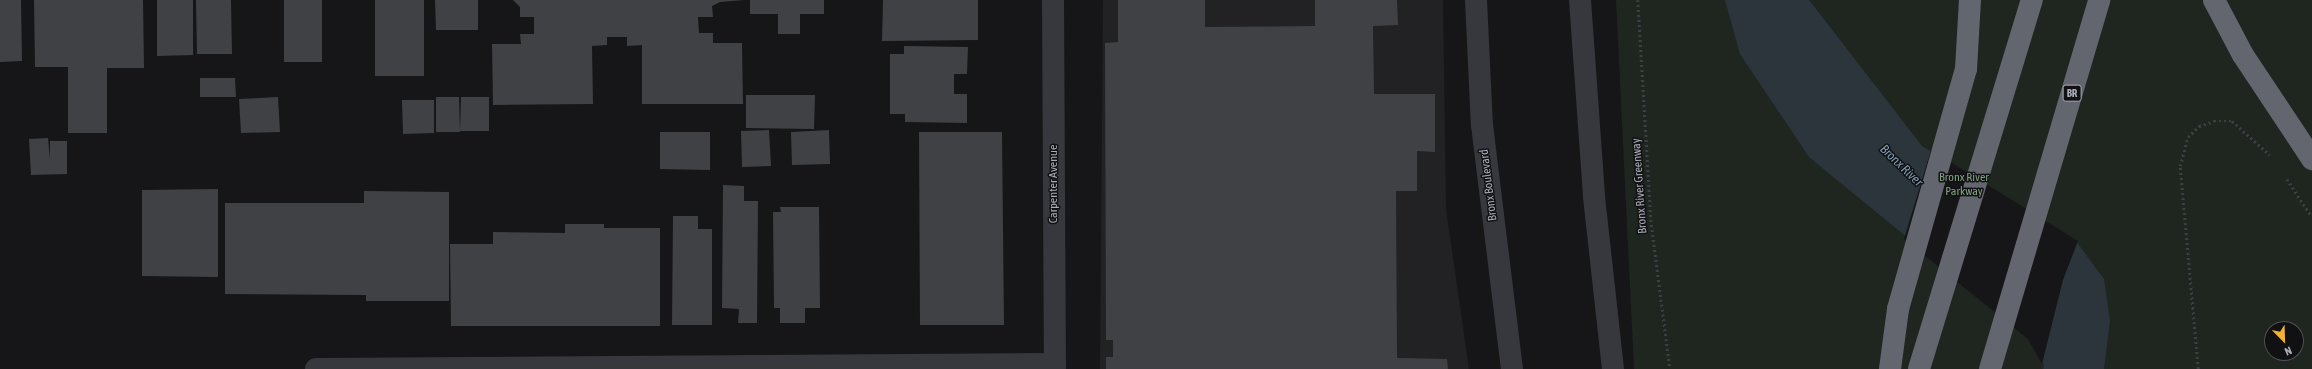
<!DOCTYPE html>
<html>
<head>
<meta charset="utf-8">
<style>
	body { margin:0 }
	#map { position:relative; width:2312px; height:369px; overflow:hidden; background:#161618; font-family:"Asap Condensed",sans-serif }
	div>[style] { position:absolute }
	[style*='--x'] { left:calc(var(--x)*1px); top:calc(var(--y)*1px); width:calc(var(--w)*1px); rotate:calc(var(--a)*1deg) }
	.built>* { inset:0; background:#222225 }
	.green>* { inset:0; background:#1e261f }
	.water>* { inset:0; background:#2c353c }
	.pier>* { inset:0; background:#161618 }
	.building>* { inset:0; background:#404145 }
	.path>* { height:2.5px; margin-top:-1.25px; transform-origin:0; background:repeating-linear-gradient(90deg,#3d3f44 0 2px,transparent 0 5px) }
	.street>* { height:22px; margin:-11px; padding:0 11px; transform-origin:11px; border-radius:11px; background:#37383d }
	.highway>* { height:22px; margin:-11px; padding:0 11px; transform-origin:11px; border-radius:11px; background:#63666e }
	span { translate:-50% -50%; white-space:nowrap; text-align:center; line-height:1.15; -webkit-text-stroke:3px #111113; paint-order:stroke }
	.shield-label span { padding:1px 3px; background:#111113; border:1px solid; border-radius:3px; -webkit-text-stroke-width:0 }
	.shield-label { font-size:11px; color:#a8adb8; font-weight:700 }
	.park-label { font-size:12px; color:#7fa381 }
	.street-label { font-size:12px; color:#a8adb8 }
	.water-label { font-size:13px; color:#7f9bb3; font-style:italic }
	.north { position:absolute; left:2264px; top:321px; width:40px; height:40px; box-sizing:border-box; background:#111113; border:1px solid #4d4f55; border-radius:50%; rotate:157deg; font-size:11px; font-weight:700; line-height:16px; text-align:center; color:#a8adb8 }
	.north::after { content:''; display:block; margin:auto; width:14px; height:18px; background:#f2b134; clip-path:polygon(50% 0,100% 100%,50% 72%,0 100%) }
</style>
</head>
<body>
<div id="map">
	<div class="built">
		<i style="clip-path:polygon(1103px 0,1443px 0,1446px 209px,1469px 369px,1100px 369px)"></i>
	</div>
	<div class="green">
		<i style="clip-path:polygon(evenodd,1616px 0,2312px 0,2312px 369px,1634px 369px,1616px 0,2272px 329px,2296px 329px,2296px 353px,2272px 353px,2272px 329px)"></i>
	</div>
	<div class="water">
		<i style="clip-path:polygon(1725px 0,1809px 0,1922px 146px,2075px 240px,2104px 279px,2110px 321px,2104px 369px,2043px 369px,2044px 365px,2030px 338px,1809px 157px,1740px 54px)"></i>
	</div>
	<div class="pier">
		<i style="clip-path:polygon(1931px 150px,2078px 241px,2063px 280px,2042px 364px,2028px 339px,1904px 239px)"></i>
	</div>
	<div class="building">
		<i style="clip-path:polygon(0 0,21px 0,22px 61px,0 62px)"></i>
		<i style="clip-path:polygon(34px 0,143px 0,144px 68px,107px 68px,107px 133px,68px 133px,68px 67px,35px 67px)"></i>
		<i style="clip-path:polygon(157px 0,193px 0,193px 55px,157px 56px)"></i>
		<i style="clip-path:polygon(196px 0,231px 0,232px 54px,197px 54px)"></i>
		<i style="clip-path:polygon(284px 0,322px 0,322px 62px,284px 62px)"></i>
		<i style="clip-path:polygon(375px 0,424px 0,424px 76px,375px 76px)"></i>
		<i style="clip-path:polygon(435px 0,478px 0,478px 30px,436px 30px)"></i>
		<i style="clip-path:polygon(513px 0,744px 0,720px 2px,712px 6px,713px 17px,698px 17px,699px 33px,713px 33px,713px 43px,742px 43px,743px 104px,642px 104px,642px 45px,627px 46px,627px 37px,607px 37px,607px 45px,592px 46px,593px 104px,493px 105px,492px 44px,521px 44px,520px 34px,534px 34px,534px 17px,520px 17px,520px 7px)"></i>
		<i style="clip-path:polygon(750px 0,824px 0,824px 14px,800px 14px,800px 34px,778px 34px,778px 14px,750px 14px)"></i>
		<i style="clip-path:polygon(883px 0,978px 0,978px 40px,882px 41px)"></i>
		<i style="clip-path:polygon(1118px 0,1205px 0,1205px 27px,1315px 26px,1315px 0,1397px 0,1398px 25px,1373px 26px,1374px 94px,1435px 94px,1435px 152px,1417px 151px,1417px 191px,1396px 191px,1397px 358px,1447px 359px,1448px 369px,1106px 369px,1106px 357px,1113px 357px,1113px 340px,1106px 340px,1105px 43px,1118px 42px)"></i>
		<i style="clip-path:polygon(904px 46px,968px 47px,967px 74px,954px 74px,954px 94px,967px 94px,967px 123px,905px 122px,905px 114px,890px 114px,890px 54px,904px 54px)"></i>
		<i style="clip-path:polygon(200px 78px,235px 78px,236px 97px,200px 97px)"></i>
		<i style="clip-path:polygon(746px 95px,815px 95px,814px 129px,746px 128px)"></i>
		<i style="clip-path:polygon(278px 97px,280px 132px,241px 133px,239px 99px)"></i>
		<i style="clip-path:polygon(459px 97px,460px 132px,436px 132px,436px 97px)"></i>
		<i style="clip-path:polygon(461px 97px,489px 97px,489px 131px,460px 131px)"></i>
		<i style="clip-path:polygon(402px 100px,434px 100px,434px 133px,403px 134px)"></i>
		<i style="clip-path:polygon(769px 130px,771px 166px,742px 167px,741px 131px)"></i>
		<i style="clip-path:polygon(829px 130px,830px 164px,792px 165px,791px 132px)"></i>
		<i style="clip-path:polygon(660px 132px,710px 132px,710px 170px,660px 169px)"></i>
		<i style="clip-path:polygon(919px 132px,1002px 132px,1004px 325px,920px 325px)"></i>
		<i style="clip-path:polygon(48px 138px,50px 159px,50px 141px,67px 141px,67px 174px,31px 175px,29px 139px)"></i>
		<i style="clip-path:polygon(723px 185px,744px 186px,744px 201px,758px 201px,757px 323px,738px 323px,739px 309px,722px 308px)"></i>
		<i style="clip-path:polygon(218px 189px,218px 277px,142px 276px,142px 190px)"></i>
		<i style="clip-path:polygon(364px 191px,449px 192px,449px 301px,366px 301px,366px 295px,225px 294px,225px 203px,364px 203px)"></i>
		<i style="clip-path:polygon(780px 207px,819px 207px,820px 308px,805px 308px,805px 323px,780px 323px,780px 308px,774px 308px,773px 212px,781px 212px)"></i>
		<i style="clip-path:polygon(673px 216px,698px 216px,698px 229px,712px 229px,712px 325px,672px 325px)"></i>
		<i style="clip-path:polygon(565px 224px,604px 224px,604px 228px,660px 228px,660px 326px,451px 326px,450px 244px,493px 244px,493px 232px,565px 233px)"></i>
	</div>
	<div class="path">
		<i style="--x:1638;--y:0;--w:220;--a:86.6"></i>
		<i style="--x:1651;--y:220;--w:150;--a:82.7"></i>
		<i style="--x:2287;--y:179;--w:45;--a:56.7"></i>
		<i style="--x:2198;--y:369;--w:204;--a:-95.1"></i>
		<i style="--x:2180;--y:166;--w:30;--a:-75"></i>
		<i style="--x:2188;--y:137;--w:16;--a:-45"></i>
		<i style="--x:2199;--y:126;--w:16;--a:-18"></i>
		<i style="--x:2214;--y:121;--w:18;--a:0"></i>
		<i style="--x:2232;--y:121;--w:51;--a:41.8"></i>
	</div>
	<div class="street">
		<i style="--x:1053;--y:0;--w:369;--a:89.7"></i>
		<i style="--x:1476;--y:0;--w:125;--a:87.3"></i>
		<i style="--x:1482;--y:125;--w:246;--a:83"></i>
		<i style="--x:1580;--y:0;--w:197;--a:85.9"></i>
		<i style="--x:1594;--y:197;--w:173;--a:83.7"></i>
		<i style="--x:316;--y:369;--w:739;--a:-0.39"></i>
	</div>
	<div class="highway">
		<i style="--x:2214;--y:0;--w:62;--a:62.2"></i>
		<i style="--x:2243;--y:55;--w:125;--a:56.4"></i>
		<i style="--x:1890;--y:369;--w:61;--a:-82.4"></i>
		<i style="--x:1898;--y:309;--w:249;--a:-74.2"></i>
		<i style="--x:1966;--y:69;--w:69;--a:-86.7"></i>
		<i style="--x:1919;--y:369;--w:386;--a:-73"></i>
		<i style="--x:1990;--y:369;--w:385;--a:-73.5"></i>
	</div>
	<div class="shield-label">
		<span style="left:2072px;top:93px">BR</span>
	</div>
	<div class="park-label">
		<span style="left:1964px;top:185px">Bronx River<br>Parkway</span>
	</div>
	<div class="street-label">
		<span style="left:1054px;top:184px;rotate:-90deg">Carpenter Avenue</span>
		<span style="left:1489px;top:185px;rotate:-97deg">Bronx Boulevard</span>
		<span style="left:1640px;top:186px;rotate:-94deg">Bronx River Greenway</span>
	</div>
	<div class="water-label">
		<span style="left:1901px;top:166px;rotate:44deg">Bronx River</span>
	</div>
	<div class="north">N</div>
</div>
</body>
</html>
